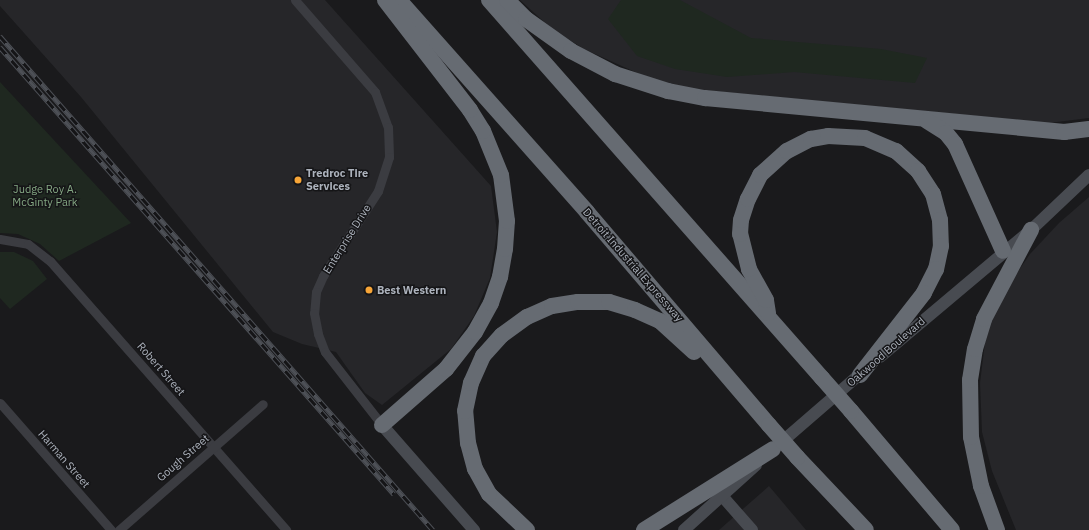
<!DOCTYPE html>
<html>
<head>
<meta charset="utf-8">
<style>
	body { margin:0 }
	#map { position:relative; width:1089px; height:530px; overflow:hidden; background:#1a1a1c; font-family:"IBM Plex Sans",sans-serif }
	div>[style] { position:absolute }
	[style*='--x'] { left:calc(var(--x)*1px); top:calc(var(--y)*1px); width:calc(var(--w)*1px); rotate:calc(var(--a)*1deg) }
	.built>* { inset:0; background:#262629 }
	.green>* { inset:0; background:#1f2820 }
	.street>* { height:9px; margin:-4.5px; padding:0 4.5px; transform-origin:4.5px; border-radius:4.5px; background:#3b3c41 }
	.secondary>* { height:12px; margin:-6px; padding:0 6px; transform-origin:6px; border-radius:6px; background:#484b51 }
	.highway>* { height:16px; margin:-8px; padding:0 8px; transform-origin:8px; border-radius:8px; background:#666b72 }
	.rail>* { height:4.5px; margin-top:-2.25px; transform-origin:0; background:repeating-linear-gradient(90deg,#151517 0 9px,#4d5056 0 18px); box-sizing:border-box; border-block:1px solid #4d5056 }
	.highway-bridge>* { height:16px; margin:-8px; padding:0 8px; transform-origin:8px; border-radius:8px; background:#666b72 }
	.dots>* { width:11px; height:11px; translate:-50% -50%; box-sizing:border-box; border:2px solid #151517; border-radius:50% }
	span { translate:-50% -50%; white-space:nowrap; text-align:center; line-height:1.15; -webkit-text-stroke:3px #151517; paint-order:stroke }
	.poi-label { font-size:11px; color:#acb2bc; font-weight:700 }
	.left { translate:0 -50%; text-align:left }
	.park-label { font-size:11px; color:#84a783 }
	.street-label { font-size:11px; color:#acb2bc }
</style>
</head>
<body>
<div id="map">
	<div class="built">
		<i style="clip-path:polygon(0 0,325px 0,491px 186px,497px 232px,490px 278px,474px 316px,451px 349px,382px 405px,365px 393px,336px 352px,302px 344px,273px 332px,81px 97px,0 6px)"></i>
		<i style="clip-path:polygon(520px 0,1089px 0,1089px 118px,1049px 123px,692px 89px,655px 81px,584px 49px,553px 30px)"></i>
		<i style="clip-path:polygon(1089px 197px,1089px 530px,1016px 530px,992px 471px,982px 432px,980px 383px,986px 334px,1005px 290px,1030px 254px,1059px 223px)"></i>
		<i style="clip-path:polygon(769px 486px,806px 530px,719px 530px)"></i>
	</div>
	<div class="green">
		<i style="clip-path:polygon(621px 0,680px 0,751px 38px,881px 49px,927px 58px,915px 83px,794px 72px,727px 77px,675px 69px,637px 56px,608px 19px)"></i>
		<i style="clip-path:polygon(0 82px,131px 223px,59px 261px,40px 244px,18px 234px,0 233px)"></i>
		<i style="clip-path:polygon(0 252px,14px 252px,33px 261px,47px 279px,10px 309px,0 298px)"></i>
	</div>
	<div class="street">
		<i style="--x:295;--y:0;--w:122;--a:49"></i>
		<i style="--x:375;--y:92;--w:37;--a:70"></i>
		<i style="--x:388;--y:127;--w:30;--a:88"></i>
		<i style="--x:389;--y:157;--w:36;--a:108"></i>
		<i style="--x:378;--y:191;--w:101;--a:122.9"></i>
		<i style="--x:323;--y:276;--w:17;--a:114"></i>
		<i style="--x:316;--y:292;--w:21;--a:95"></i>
		<i style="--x:314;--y:313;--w:21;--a:79"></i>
		<i style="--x:318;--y:334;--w:19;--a:69"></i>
		<i style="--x:325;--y:352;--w:93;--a:52"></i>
		<i style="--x:0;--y:239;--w:28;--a:10"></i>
		<i style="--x:28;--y:244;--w:28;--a:38"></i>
		<i style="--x:50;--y:261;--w:358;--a:48.7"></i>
		<i style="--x:0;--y:403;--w:169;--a:48.8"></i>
		<i style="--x:119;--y:530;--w:191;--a:-41.2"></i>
	</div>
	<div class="secondary">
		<i style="--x:880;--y:357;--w:197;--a:-40.1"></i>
		<i style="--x:1031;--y:230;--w:80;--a:-43.5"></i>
		<i style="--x:382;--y:425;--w:140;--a:48.8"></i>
		<i style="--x:777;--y:446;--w:118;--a:-40.9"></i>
		<i style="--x:723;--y:497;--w:44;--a:48.7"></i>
		<i style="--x:684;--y:530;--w:97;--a:-42.1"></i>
	</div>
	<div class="highway">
		<i style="--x:399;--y:0;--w:283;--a:48.4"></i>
		<i style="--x:587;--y:212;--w:280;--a:49.5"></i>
		<i style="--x:489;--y:0;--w:504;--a:48.62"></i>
		<i style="--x:507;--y:0;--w:27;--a:45"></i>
		<i style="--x:526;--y:19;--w:55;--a:35.4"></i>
		<i style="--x:571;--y:51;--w:50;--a:27.6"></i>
		<i style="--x:615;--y:74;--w:56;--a:17.8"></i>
		<i style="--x:668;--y:91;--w:38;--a:11"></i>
		<i style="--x:705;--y:98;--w:361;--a:5.4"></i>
		<i style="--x:1064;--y:132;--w:25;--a:-7"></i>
		<i style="--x:927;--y:121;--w:22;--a:32"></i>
		<i style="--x:946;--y:133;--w:14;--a:51"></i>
		<i style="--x:955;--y:144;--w:117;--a:65.8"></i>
		<i style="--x:768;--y:313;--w:13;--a:-99"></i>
		<i style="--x:766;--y:300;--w:35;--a:-119"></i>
		<i style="--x:749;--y:269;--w:36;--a:-104"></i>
		<i style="--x:740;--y:234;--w:14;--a:-86"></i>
		<i style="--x:741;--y:220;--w:22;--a:-72"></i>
		<i style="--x:748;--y:199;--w:27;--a:-63"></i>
		<i style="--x:760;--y:175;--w:36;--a:-42"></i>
		<i style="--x:787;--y:151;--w:27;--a:-27"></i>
		<i style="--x:811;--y:139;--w:17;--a:-10"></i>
		<i style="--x:828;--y:136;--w:37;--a:3"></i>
		<i style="--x:865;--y:138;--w:34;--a:23"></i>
		<i style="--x:896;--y:151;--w:30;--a:42"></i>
		<i style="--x:918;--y:171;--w:27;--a:57"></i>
		<i style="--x:933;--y:194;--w:27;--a:75"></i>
		<i style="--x:940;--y:220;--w:26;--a:88"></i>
		<i style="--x:941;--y:246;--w:24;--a:102"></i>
		<i style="--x:936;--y:269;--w:27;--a:117"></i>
		<i style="--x:924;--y:293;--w:104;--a:128"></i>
		<i style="--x:851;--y:411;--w:156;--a:49.7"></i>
		<i style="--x:382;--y:425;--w:85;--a:-41.2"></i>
		<i style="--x:446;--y:369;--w:47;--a:-51.9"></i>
		<i style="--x:475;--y:332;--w:33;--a:-61"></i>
		<i style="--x:491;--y:303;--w:28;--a:-71"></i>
		<i style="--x:500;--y:277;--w:28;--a:-80"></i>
		<i style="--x:505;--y:249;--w:28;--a:-86"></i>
		<i style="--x:507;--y:221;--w:46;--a:-97.4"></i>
		<i style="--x:501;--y:175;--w:48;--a:-112.2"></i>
		<i style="--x:483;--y:131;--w:25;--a:-122"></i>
		<i style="--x:470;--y:110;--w:139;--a:-127.7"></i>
		<i style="--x:797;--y:457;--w:100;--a:46.6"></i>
		<i style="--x:527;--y:530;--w:52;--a:-136.5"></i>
		<i style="--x:489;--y:494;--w:29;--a:-119"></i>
		<i style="--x:475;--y:469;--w:27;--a:-105"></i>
		<i style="--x:468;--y:443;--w:32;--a:-95"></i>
		<i style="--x:465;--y:411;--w:29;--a:-78"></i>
		<i style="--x:471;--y:383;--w:30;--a:-66"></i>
		<i style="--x:483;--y:356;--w:28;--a:-48"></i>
		<i style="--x:502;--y:335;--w:31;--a:-36"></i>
		<i style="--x:527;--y:317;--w:27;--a:-24"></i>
		<i style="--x:552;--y:306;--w:26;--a:-9"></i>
		<i style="--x:578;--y:302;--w:31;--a:0"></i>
		<i style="--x:609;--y:302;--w:27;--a:17"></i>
		<i style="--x:635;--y:310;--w:27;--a:24"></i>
		<i style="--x:660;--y:321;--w:46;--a:42.4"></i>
		<i style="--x:644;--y:530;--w:152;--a:-32.1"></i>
		<i style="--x:997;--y:530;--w:47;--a:-110"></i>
		<i style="--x:981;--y:486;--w:50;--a:-101.5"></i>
		<i style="--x:971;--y:437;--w:57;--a:-91"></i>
		<i style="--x:970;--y:380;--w:31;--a:-81"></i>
		<i style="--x:975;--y:349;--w:31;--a:-73"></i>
		<i style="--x:984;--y:319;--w:101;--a:-62.2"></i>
	</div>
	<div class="rail">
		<i style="--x:0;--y:36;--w:657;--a:48.76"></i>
		<i style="--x:0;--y:47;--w:596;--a:48.61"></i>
	</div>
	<div class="highway-bridge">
		<i style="--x:822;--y:378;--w:44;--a:48.7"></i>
		<i style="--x:769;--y:425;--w:43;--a:48.8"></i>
	</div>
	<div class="dots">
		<i style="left:298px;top:180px;background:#f7a537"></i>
		<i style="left:369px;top:290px;background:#f7a537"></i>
	</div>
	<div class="poi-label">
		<span class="left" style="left:306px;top:180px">Tredroc Tire<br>Services</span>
		<span class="left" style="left:377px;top:290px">Best Western</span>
	</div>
	<div class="park-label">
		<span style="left:45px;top:196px">Judge Roy A.<br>McGinty Park</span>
	</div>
	<div class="street-label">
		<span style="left:347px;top:239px;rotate:-58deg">Enterprise Drive</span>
		<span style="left:633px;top:265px;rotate:49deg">Detroit Industrial Expressway</span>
		<span style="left:886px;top:352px;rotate:-41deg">Oakwood Boulevard</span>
		<span style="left:161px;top:369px;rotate:49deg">Robert Street</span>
		<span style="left:183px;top:458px;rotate:-41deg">Gough Street</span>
		<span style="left:64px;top:459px;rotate:49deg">Harman Street</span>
	</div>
</div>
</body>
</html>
